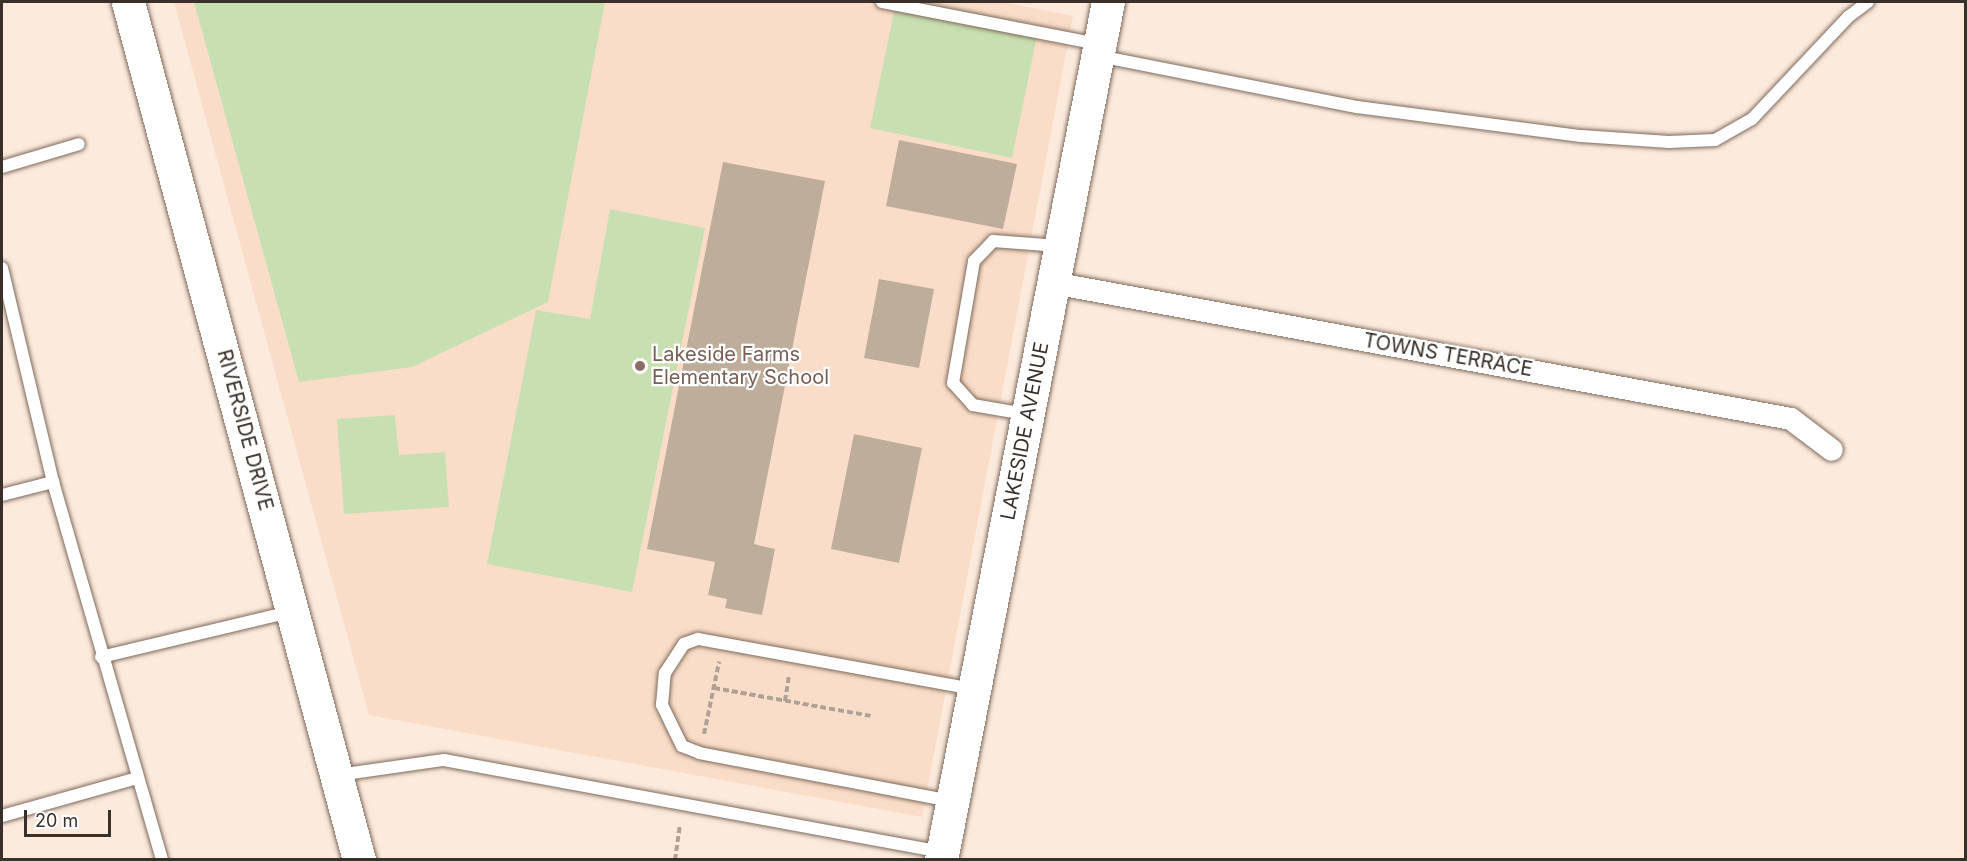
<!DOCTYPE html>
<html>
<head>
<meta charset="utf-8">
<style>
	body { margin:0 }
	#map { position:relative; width:1967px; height:861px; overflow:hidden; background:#fceadd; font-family:Inter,sans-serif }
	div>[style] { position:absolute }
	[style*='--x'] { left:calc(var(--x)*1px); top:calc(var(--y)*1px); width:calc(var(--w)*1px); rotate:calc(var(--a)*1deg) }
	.built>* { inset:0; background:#faddc8 }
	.green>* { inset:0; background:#c8e0b1 }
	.building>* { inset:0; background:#bfad9b }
	.path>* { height:4px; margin-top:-2px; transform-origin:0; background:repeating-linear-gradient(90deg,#b0a197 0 6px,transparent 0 9px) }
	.roads { filter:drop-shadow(0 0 2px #7e6a5c) drop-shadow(0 0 2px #7e6a5c) }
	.lane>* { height:12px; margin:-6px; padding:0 6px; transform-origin:6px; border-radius:6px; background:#fff }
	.street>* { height:22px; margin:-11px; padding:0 11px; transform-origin:11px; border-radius:11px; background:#fff }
	.secondary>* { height:33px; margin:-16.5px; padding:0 16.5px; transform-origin:16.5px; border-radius:16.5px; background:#fff }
	.dots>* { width:16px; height:16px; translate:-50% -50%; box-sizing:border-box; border:3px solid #fff; border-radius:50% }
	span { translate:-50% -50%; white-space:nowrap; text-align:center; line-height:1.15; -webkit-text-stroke:4.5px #fff; paint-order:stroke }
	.education-label { font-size:20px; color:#785e54 }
	.left { translate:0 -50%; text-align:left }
	.street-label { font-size:20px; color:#39302a }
	.frame { position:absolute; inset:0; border:3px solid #39302a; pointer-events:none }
	.scale { position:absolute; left:24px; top:810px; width:87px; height:27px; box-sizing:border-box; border:3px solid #39302a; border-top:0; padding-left:8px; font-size:18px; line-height:21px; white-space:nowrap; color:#39302a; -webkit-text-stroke:4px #fff; paint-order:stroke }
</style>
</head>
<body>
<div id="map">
	<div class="built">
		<i style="clip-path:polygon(174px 2px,1003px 2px,1073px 16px,922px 817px,369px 715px)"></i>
	</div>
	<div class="green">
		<i style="clip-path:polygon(194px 2px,605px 2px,548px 302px,412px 367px,299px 382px)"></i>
		<i style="clip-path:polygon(895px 7px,1037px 36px,1012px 158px,870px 128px)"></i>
		<i style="clip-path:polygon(610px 209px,705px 228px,632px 592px,487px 564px,536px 310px,590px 319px)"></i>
		<i style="clip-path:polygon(395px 415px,399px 455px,445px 452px,449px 507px,344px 514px,337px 419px)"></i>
	</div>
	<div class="building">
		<i style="clip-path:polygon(899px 140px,1017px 164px,1003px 229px,886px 206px)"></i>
		<i style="clip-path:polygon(723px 162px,825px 181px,754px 544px,775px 549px,762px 615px,725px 608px,727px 599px,708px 595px,715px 562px,647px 549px)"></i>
		<i style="clip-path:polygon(879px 279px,934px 289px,919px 368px,864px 358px)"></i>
		<i style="clip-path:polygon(854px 434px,922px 448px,899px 563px,831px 549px)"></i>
	</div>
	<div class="path">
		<i style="--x:714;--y:688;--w:159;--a:10.1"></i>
		<i style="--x:785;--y:701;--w:26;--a:-81"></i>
		<i style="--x:704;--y:734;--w:74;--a:-78.2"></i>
		<i style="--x:675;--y:860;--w:35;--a:-82"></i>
	</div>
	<div class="roads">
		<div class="lane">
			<i style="--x:882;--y:2;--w:221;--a:11"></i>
			<i style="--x:1099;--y:56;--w:263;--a:11.2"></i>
			<i style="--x:1357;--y:107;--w:226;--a:7.4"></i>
			<i style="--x:1581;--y:136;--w:88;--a:3.9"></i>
			<i style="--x:1669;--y:142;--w:46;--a:-2.5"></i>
			<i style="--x:1715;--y:140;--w:43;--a:-29.6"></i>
			<i style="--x:1752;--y:119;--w:140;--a:-46.7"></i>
			<i style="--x:1848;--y:17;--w:25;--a:-37"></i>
			<i style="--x:2;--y:167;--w:80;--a:-16.6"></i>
			<i style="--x:2;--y:268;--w:220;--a:76.6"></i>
			<i style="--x:53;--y:482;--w:393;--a:73.9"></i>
			<i style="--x:1025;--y:414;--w:53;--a:-170.2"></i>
			<i style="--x:973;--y:405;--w:30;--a:-132"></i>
			<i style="--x:953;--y:383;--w:124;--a:-80.2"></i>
			<i style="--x:974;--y:261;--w:28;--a:-46"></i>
			<i style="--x:993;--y:241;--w:66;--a:4.3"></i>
			<i style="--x:2;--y:495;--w:53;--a:-14.3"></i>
			<i style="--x:101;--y:657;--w:194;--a:-13.4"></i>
			<i style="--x:338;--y:775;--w:107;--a:-8.1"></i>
			<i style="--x:444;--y:760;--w:506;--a:10.47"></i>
			<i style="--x:951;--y:801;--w:256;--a:-169.2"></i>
			<i style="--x:700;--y:753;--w:19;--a:-159"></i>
			<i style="--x:682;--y:746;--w:46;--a:-116"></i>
			<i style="--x:662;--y:705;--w:32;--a:-85"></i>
			<i style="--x:665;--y:673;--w:35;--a:-57"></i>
			<i style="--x:684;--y:644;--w:15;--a:-20"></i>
			<i style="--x:698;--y:639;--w:280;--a:10.3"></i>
			<i style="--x:2;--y:816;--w:140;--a:-15.7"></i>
		</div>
		<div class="street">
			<i style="--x:1053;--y:283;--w:750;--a:10.44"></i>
			<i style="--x:1791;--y:419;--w:51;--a:37.1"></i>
		</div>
		<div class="secondary">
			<i style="--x:128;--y:2;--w:889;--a:74.93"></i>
			<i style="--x:941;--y:860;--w:874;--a:-78.99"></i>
		</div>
	</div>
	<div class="dots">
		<i style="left:640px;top:366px;background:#8d6e63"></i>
	</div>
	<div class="education-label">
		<span class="left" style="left:652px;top:366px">Lakeside Farms<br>Elementary School</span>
	</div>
	<div class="street-label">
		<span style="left:1448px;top:355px;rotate:10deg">TOWNS TERRACE</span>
		<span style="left:245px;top:430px;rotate:75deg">RIVERSIDE DRIVE</span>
		<span style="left:1025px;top:431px;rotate:-79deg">LAKESIDE AVENUE</span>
	</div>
	<div class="frame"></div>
	<div class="scale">20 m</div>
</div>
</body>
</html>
